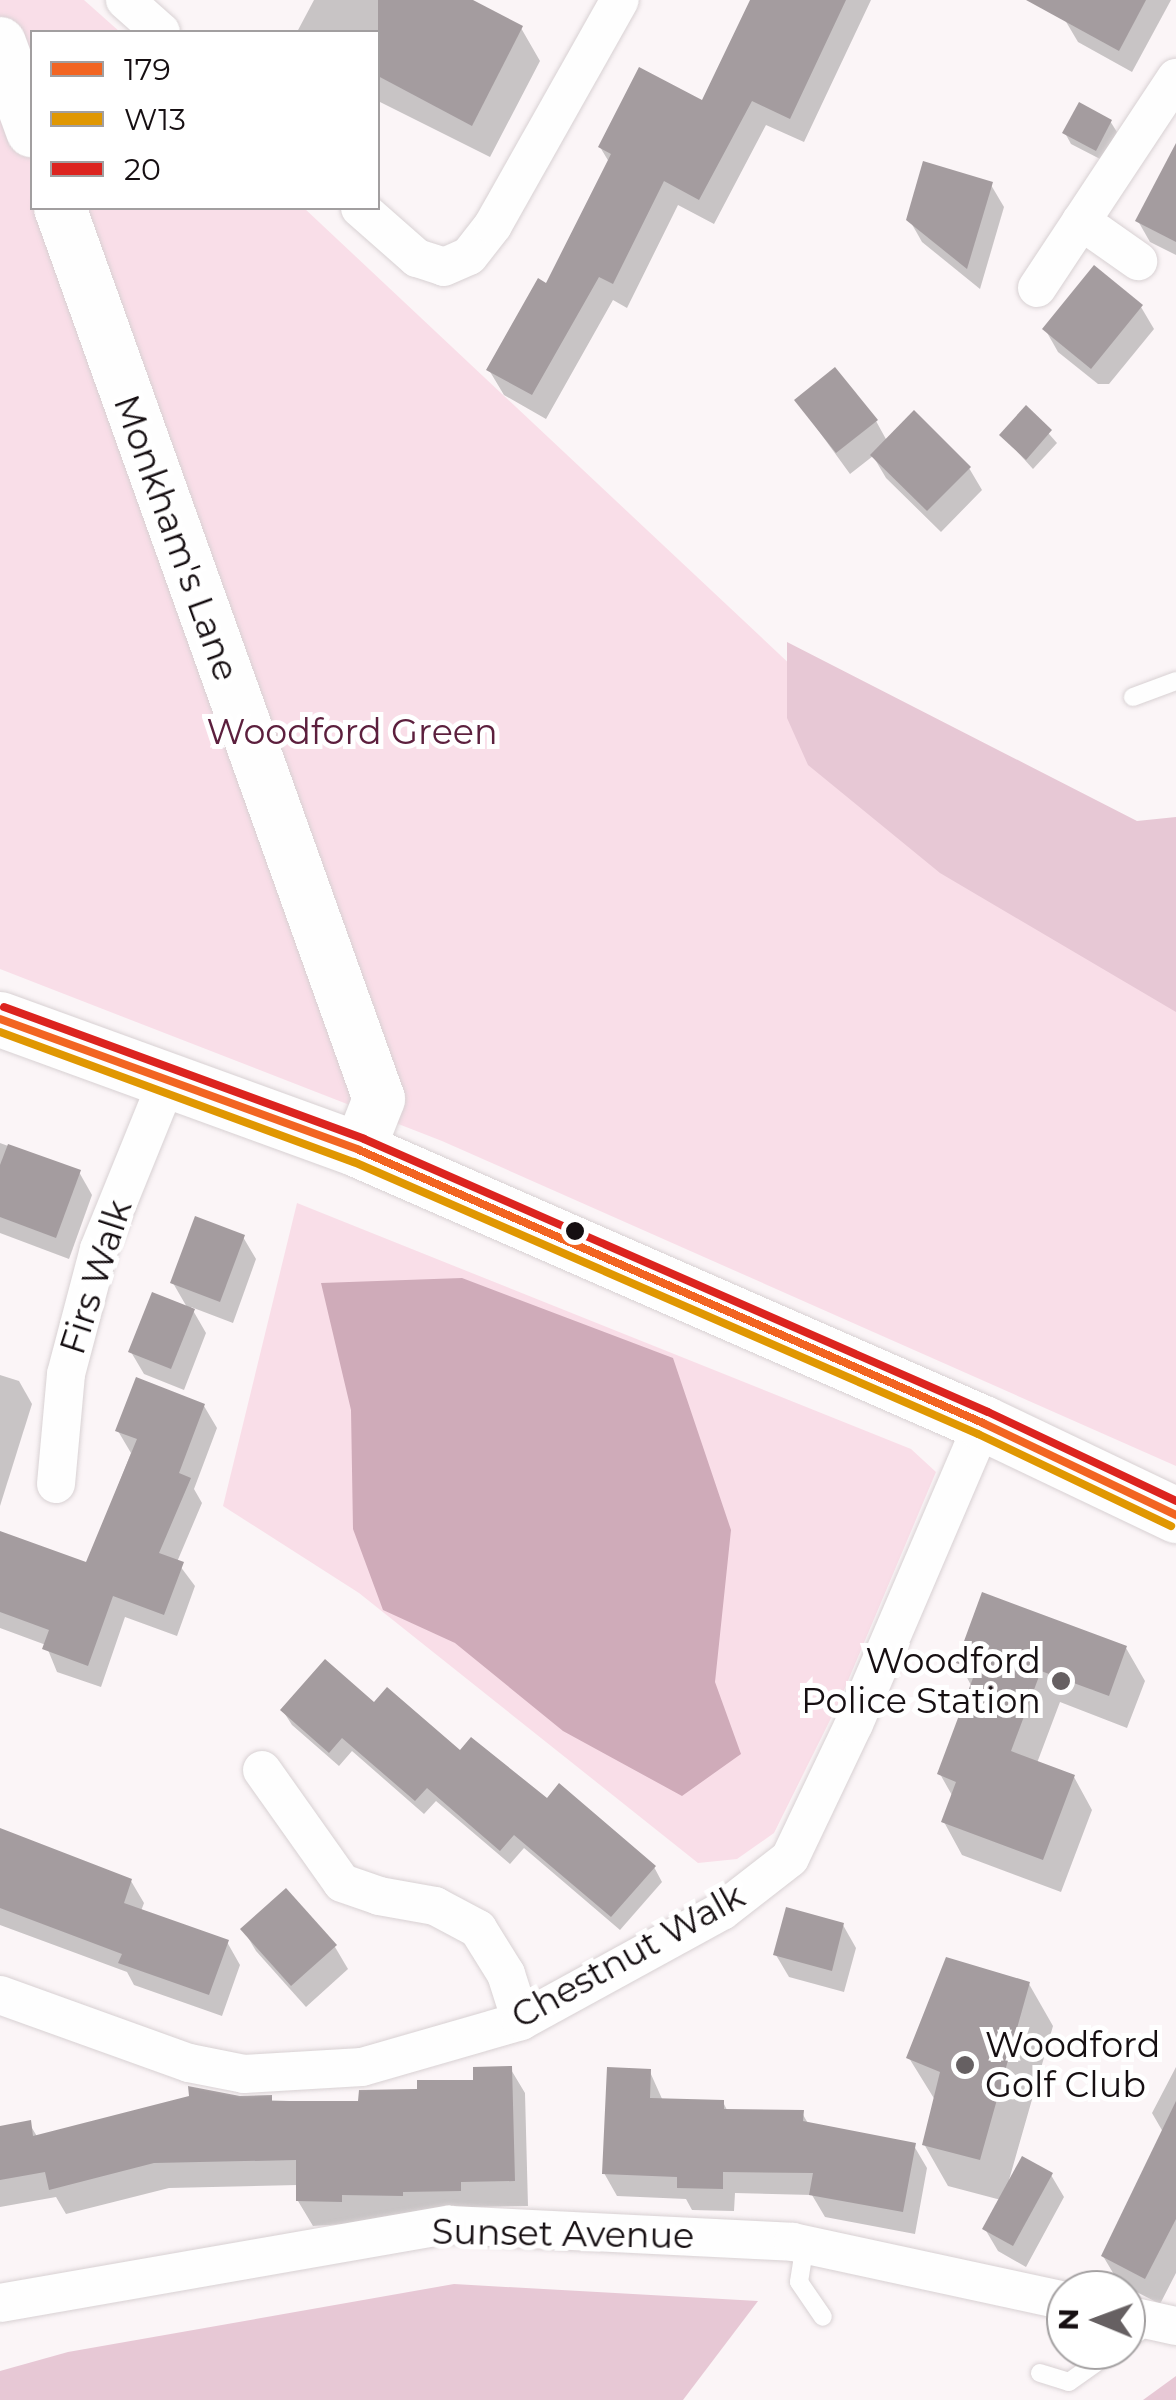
<!DOCTYPE html>
<html>
<head>
<meta charset="utf-8">
<style>
	body { margin:0 }
	#map { position:relative; width:1176px; height:2400px; overflow:hidden; background:#fbf5f7; font-family:Montserrat,sans-serif }
	div>[style] { position:absolute }
	[style*='--x'] { left:calc(var(--x)*1px); top:calc(var(--y)*1px); width:calc(var(--w)*1px); rotate:calc(var(--a)*1deg) }
	.green>* { inset:0; background:#f9dee8 }
	.forest>* { inset:0; background:#e7c8d5 }
	.water>* { inset:0; background:#cfabb9 }
	.shadow>* { inset:0; background:#0003 }
	.building>* { inset:0; background:#a49c9f }
	.roads { filter:drop-shadow(0 0 2px #d8d1d3) drop-shadow(0 0 2px #d8d1d3) }
	.lane>* { height:18px; margin:-9px; padding:0 9px; transform-origin:9px; border-radius:9px; background:#fefefe }
	.street>* { height:38px; margin:-19px; padding:0 19px; transform-origin:19px; border-radius:19px; background:#fefefe }
	.secondary>* { height:52px; margin:-26px; padding:0 26px; transform-origin:26px; border-radius:26px; background:#fefefe }
	.primary>* { height:55px; margin:-27.5px; padding:0 27.5px; transform-origin:27.5px; border-radius:27.5px; background:#fefefe }
	.bus-1>* { height:8px; margin:-4px; padding:0 4px; transform-origin:4px; border-radius:4px; background:#f26522 }
	.bus-2>* { height:8px; margin:-4px; padding:0 4px; transform-origin:4px; border-radius:4px; background:#e09702 }
	.bus-3>* { height:8px; margin:-4px; padding:0 4px; transform-origin:4px; border-radius:4px; background:#dc241f }
	.dots>* { width:28px; height:28px; translate:-50% -50%; box-sizing:border-box; border:5px solid #fff; border-radius:50% }
	span { translate:-50% -50%; white-space:nowrap; text-align:center; line-height:1.15; -webkit-text-stroke:10px #fff; paint-order:stroke }
	.street-label { font-size:35px; color:#160f12 }
	.park-label { font-size:35px; color:#5c1f3d }
	.poi-label { font-size:35px; color:#160f12 }
	.right { translate:-100% -50%; text-align:right }
	.left { translate:0 -50%; text-align:left }
	.legend { position:absolute; left:30px; top:30px; width:350px; height:180px; box-sizing:border-box; background:#fff; border:2px solid #a29fa0; margin:0; padding:12px 18px; list-style:none; font-size:30px; color:#160f12 }
	.legend li { display:flex; align-items:center; gap:20px; height:50px }
	.legend b { width:50px; border:2px solid #a29fa0 }
	.north { position:absolute; left:1046px; top:2270px; width:100px; height:100px; box-sizing:border-box; background:#fff; border:2px solid #a29fa0; border-radius:50%; rotate:271deg; font-size:28px; font-weight:700; line-height:40px; text-align:center; color:#160f12 }
	.north::after { content:''; display:block; margin:auto; width:35px; height:45px; background:#666062; clip-path:polygon(50% 0,100% 100%,50% 72%,0 100%) }
</style>
</head>
<body>
<div id="map">
	<div class="green">
		<i style="clip-path:polygon(0 0,84px 0,120px 32px,32px 32px,32px 208px,304px 208px,876px 745px,1176px 898px,1176px 1466px,442px 1141px,0 969px)"></i>
		<i style="clip-path:polygon(297px 1203px,911px 1449px,936px 1472px,839px 1702px,774px 1833px,737px 1859px,698px 1863px,359px 1593px,223px 1506px)"></i>
	</div>
	<div class="forest">
		<i style="clip-path:polygon(787px 642px,1137px 821px,1176px 817px,1176px 1012px,940px 873px,808px 765px,787px 718px)"></i>
		<i style="clip-path:polygon(454px 2284px,758px 2301px,683px 2400px,0 2400px,0 2371px,68px 2352px)"></i>
		<i style="clip-path:polygon(1176px 2376px,1176px 2400px,1143px 2400px)"></i>
	</div>
	<div class="water">
		<i style="clip-path:polygon(462px 1278px,673px 1358px,731px 1530px,715px 1682px,741px 1754px,682px 1796px,563px 1731px,455px 1643px,383px 1610px,353px 1529px,351px 1410px,321px 1283px)"></i>
	</div>
	<div class="shadow">
		<i style="clip-path:polygon(314px 0,468px 0,521px 28px,540px 61px,490px 157px,378px 101px,378px 32px,297px 32px)"></i>
		<i style="clip-path:polygon(752px 0,871px 0,804px 142px,766px 125px,714px 224px,678px 205px,627px 308px,613px 300px,546px 419px,504px 395px,489px 370px,547px 286px,609px 162px,600px 147px,703px 104px)"></i>
		<i style="clip-path:polygon(1076px 0,1171px 0,1132px 72px,1078px 42px,1065px 20px)"></i>
		<i style="clip-path:polygon(1110px 121px,1117px 132px,1102px 160px,1071px 144px,1065px 133px)"></i>
		<i style="clip-path:polygon(1176px 156px,1176px 255px,1150px 242px,1138px 221px)"></i>
		<i style="clip-path:polygon(991px 185px,1004px 207px,980px 289px,922px 242px,909px 219px)"></i>
		<i style="clip-path:polygon(1141px 307px,1154px 329px,1109px 384px,1098px 384px,1058px 352px,1045px 329px)"></i>
		<i style="clip-path:polygon(797px 401px,876px 421px,887px 441px,969px 468px,982px 490px,941px 532px,886px 478px,873px 456px,850px 474px)"></i>
		<i style="clip-path:polygon(1027px 409px,1057px 443px,1033px 469px,1002px 435px)"></i>
		<i style="clip-path:polygon(0 1143px,79px 1172px,92px 1195px,69px 1259px,0 1233px)"></i>
		<i style="clip-path:polygon(243px 1237px,256px 1259px,233px 1323px,191px 1307px,206px 1333px,184px 1390px,144px 1374px,131px 1352px,188px 1309px,173px 1283px)"></i>
		<i style="clip-path:polygon(0 1375px,19px 1381px,32px 1404px,0 1506px)"></i>
		<i style="clip-path:polygon(204px 1406px,217px 1428px,194px 1489px,202px 1503px,177px 1562px,195px 1586px,177px 1636px,125px 1617px,101px 1687px,57px 1672px,46px 1645px,0 1628px,0 1533px,87px 1565px,131px 1453px,118px 1431px)"></i>
		<i style="clip-path:polygon(1126px 1648px,1145px 1681px,1127px 1728px,1060px 1702px,1037px 1763px,1074px 1777px,1092px 1810px,1061px 1892px,962px 1855px,944px 1822px,953px 1797px,940px 1774px,972px 1687px,959px 1663px)"></i>
		<i style="clip-path:polygon(374px 1705px,547px 1801px,654px 1867px,662px 1882px,620px 1930px,524px 1848px,510px 1864px,436px 1801px,424px 1814px,352px 1751px,339px 1766px,292px 1725px,283px 1711px)"></i>
		<i style="clip-path:polygon(0 1831px,131px 1881px,144px 1903px,141px 1911px,227px 1942px,240px 1965px,222px 2016px,134px 1985px,127px 1972px,0 1925px)"></i>
		<i style="clip-path:polygon(286px 1891px,335px 1947px,348px 1969px,306px 2007px,256px 1951px,243px 1929px)"></i>
		<i style="clip-path:polygon(843px 1925px,856px 1948px,844px 1992px,789px 1977px,776px 1955px)"></i>
		<i style="clip-path:polygon(1029px 1984px,1053px 2026px,1009px 2180px,1051px 2175px,1064px 2197px,1026px 2267px,998px 2251px,985px 2229px,1001px 2200px,948px 2186px,924px 2144px,935px 2100px,909px 2058px)"></i>
		<i style="clip-path:polygon(1176px 2067px,1176px 2273px,1160px 2304px,1119px 2283px,1103px 2256px,1163px 2132px,1152px 2113px)"></i>
		<i style="clip-path:polygon(510px 2068px,525px 2093px,528px 2206px,474px 2207px,474px 2216px,313px 2226px,298px 2201px,298px 2185px,169px 2188px,66px 2214px,56px 2197px,0 2207px,0 2129px,29px 2123px,38px 2138px,239px 2099px,361px 2104px,476px 2082px)"></i>
		<i style="clip-path:polygon(650px 2072px,663px 2101px,723px 2102px,728px 2112px,802px 2113px,809px 2125px,914px 2146px,927px 2168px,915px 2234px,825px 2217px,812px 2195px,735px 2193px,734px 2211px,692px 2210px,686px 2199px,617px 2196px,604px 2173px)"></i>
	</div>
	<div class="building">
		<i style="clip-path:polygon(378px 0,473px 0,523px 26px,472px 126px,378px 76px)"></i>
		<i style="clip-path:polygon(750px 0,846px 0,790px 119px,752px 101px,699px 200px,664px 181px,613px 284px,599px 277px,532px 395px,486px 370px,538px 278px,546px 283px,611px 154px,598px 147px,639px 67px,702px 100px)"></i>
		<i style="clip-path:polygon(1026px 0,1146px 0,1119px 51px)"></i>
		<i style="clip-path:polygon(1079px 102px,1112px 120px,1096px 151px,1062px 133px)"></i>
		<i style="clip-path:polygon(1176px 143px,1176px 242px,1135px 221px)"></i>
		<i style="clip-path:polygon(923px 161px,993px 182px,967px 269px,906px 220px)"></i>
		<i style="clip-path:polygon(1094px 265px,1143px 305px,1091px 369px,1042px 329px)"></i>
		<i style="clip-path:polygon(835px 367px,878px 420px,836px 453px,794px 400px)"></i>
		<i style="clip-path:polygon(1026px 405px,1052px 430px,1026px 460px,999px 435px)"></i>
		<i style="clip-path:polygon(914px 410px,971px 467px,927px 511px,870px 455px)"></i>
		<i style="clip-path:polygon(8px 1144px,81px 1170px,56px 1238px,0 1217px,0 1165px)"></i>
		<i style="clip-path:polygon(195px 1216px,245px 1235px,220px 1302px,170px 1283px)"></i>
		<i style="clip-path:polygon(152px 1292px,195px 1309px,171px 1369px,128px 1352px)"></i>
		<i style="clip-path:polygon(136px 1377px,205px 1404px,179px 1473px,191px 1478px,159px 1553px,184px 1562px,164px 1615px,113px 1596px,88px 1666px,42px 1649px,49px 1630px,0 1612px,0 1531px,86px 1562px,137px 1439px,115px 1431px)"></i>
		<i style="clip-path:polygon(982px 1592px,1127px 1646px,1109px 1696px,1041px 1671px,1011px 1751px,1075px 1775px,1043px 1860px,941px 1822px,956px 1782px,937px 1774px,976px 1670px,956px 1663px)"></i>
		<i style="clip-path:polygon(325px 1659px,374px 1702px,387px 1687px,460px 1750px,471px 1737px,547px 1798px,559px 1783px,656px 1866px,611px 1917px,514px 1835px,500px 1851px,427px 1788px,415px 1801px,342px 1738px,329px 1753px,280px 1710px)"></i>
		<i style="clip-path:polygon(0 1828px,132px 1879px,124px 1903px,229px 1940px,209px 1995px,118px 1963px,122px 1954px,0 1908px)"></i>
		<i style="clip-path:polygon(286px 1888px,337px 1945px,291px 1986px,240px 1929px)"></i>
		<i style="clip-path:polygon(786px 1907px,844px 1923px,832px 1971px,773px 1955px)"></i>
		<i style="clip-path:polygon(946px 1957px,1030px 1982px,980px 2160px,922px 2145px,940px 2072px,906px 2058px)"></i>
		<i style="clip-path:polygon(512px 2066px,515px 2181px,461px 2182px,461px 2191px,403px 2192px,403px 2196px,342px 2195px,342px 2202px,296px 2201px,296px 2160px,154px 2163px,49px 2190px,45px 2172px,0 2180px,0 2126px,31px 2120px,33px 2136px,189px 2096px,188px 2086px,240px 2096px,272px 2095px,272px 2101px,358px 2101px,359px 2090px,417px 2089px,417px 2080px,473px 2080px,473px 2067px)"></i>
		<i style="clip-path:polygon(607px 2067px,651px 2069px,650px 2098px,724px 2100px,724px 2109px,804px 2110px,803px 2121px,916px 2143px,903px 2212px,809px 2195px,813px 2173px,723px 2172px,723px 2189px,677px 2188px,677px 2177px,602px 2174px)"></i>
		<i style="clip-path:polygon(1176px 2101px,1176px 2219px,1145px 2279px,1101px 2256px)"></i>
		<i style="clip-path:polygon(1022px 2156px,1053px 2173px,1013px 2246px,982px 2229px)"></i>
	</div>
	<div class="roads">
		<div class="lane">
			<i style="--x:1133;--y:697;--w:46;--a:-20.4"></i>
			<i style="--x:805;--y:2244;--w:38;--a:99"></i>
			<i style="--x:799;--y:2282;--w:42;--a:55.6"></i>
			<i style="--x:1126;--y:2341;--w:29;--a:-35"></i>
			<i style="--x:1040;--y:2373;--w:30;--a:17"></i>
			<i style="--x:1069;--y:2382;--w:55;--a:-35.4"></i>
		</div>
		<div class="street">
			<i style="--x:125;--y:0;--w:48;--a:41.6"></i>
			<i style="--x:360;--y:208;--w:76;--a:41.3"></i>
			<i style="--x:417;--y:258;--w:28;--a:18"></i>
			<i style="--x:444;--y:267;--w:27;--a:-24"></i>
			<i style="--x:469;--y:256;--w:39;--a:-52"></i>
			<i style="--x:493;--y:225;--w:258;--a:-60.6"></i>
			<i style="--x:1081;--y:221;--w:70;--a:35.1"></i>
			<i style="--x:1037;--y:288;--w:252;--a:-56.5"></i>
			<i style="--x:56;--y:1484;--w:110;--a:-84.8"></i>
			<i style="--x:66;--y:1374;--w:129;--a:-75.2"></i>
			<i style="--x:99;--y:1249;--w:183;--a:-67.9"></i>
			<i style="--x:262;--y:1770;--w:138;--a:54.7"></i>
			<i style="--x:342;--y:1883;--w:39;--a:19"></i>
			<i style="--x:379;--y:1896;--w:57;--a:10.1"></i>
			<i style="--x:435;--y:1906;--w:49;--a:28.1"></i>
			<i style="--x:478;--y:1929;--w:53;--a:58.1"></i>
			<i style="--x:506;--y:1974;--w:49;--a:72.3"></i>
			<i style="--x:0;--y:1995;--w:201;--a:19.8"></i>
			<i style="--x:189;--y:2063;--w:56;--a:11.3"></i>
			<i style="--x:244;--y:2074;--w:118;--a:-3.4"></i>
			<i style="--x:362;--y:2067;--w:166;--a:-16.1"></i>
			<i style="--x:521;--y:2021;--w:229;--a:-28.7"></i>
			<i style="--x:722;--y:1911;--w:86;--a:-37.9"></i>
			<i style="--x:790;--y:1858;--w:148;--a:-64.5"></i>
			<i style="--x:854;--y:1724;--w:327;--a:-66.8"></i>
			<i style="--x:0;--y:2303;--w:456;--a:-9.9"></i>
			<i style="--x:449;--y:2225;--w:344;--a:2.8"></i>
			<i style="--x:793;--y:2242;--w:279;--a:12.2"></i>
			<i style="--x:1126;--y:2315;--w:51;--a:12.4"></i>
		</div>
		<div class="secondary">
			<i style="--x:0;--y:43;--w:94;--a:70"></i>
			<i style="--x:60;--y:208;--w:946;--a:70.3"></i>
			<i style="--x:379;--y:1099;--w:55;--a:111.4"></i>
		</div>
		<div class="primary">
			<i style="--x:0;--y:1019;--w:382;--a:20"></i>
			<i style="--x:359;--y:1150;--w:681;--a:23.63"></i>
			<i style="--x:983;--y:1423;--w:214;--a:25.5"></i>
		</div>
	</div>
	<div class="bus-1">
		<i style="--x:0;--y:1019;--w:382;--a:20"></i>
		<i style="--x:359;--y:1150;--w:681;--a:23.63"></i>
		<i style="--x:983;--y:1423;--w:214;--a:25.5"></i>
	</div>
	<div class="bus-2">
		<i style="--x:0;--y:1032;--w:377;--a:20.2"></i>
		<i style="--x:354;--y:1162;--w:681;--a:23.55"></i>
		<i style="--x:978;--y:1434;--w:214;--a:25.5"></i>
	</div>
	<div class="bus-3">
		<i style="--x:4;--y:1007;--w:383;--a:20.1"></i>
		<i style="--x:364;--y:1139;--w:681;--a:23.63"></i>
		<i style="--x:988;--y:1412;--w:208;--a:25.3"></i>
	</div>
	<div class="dots">
		<i style="left:575px;top:1231px;background:#160f12"></i>
		<i style="left:1061px;top:1681px;background:#666062"></i>
		<i style="left:965px;top:2065px;background:#666062"></i>
	</div>
	<div class="street-label">
		<span style="left:176px;top:538px;rotate:70deg">Monkham's Lane</span>
		<span style="left:96px;top:1277px;rotate:-72deg">Firs Walk</span>
		<span style="left:628px;top:1956px;rotate:-29deg">Chestnut Walk</span>
		<span style="left:563px;top:2234px;rotate:1deg">Sunset Avenue</span>
	</div>
	<div class="park-label">
		<span style="left:352px;top:732px">Woodford Green</span>
	</div>
	<div class="poi-label">
		<span class="right" style="left:1041px;top:1681px">Woodford<br>Police Station</span>
		<span class="left" style="left:985px;top:2065px">Woodford<br>Golf Club</span>
	</div>
	<ul class="legend">
	<li><b style="height:12px;background:#f26522"></b>179</li>
	<li><b style="height:12px;background:#e09702"></b>W13</li>
	<li><b style="height:12px;background:#dc241f"></b>20</li>
	</ul>
	<div class="north">N</div>
</div>
</body>
</html>
